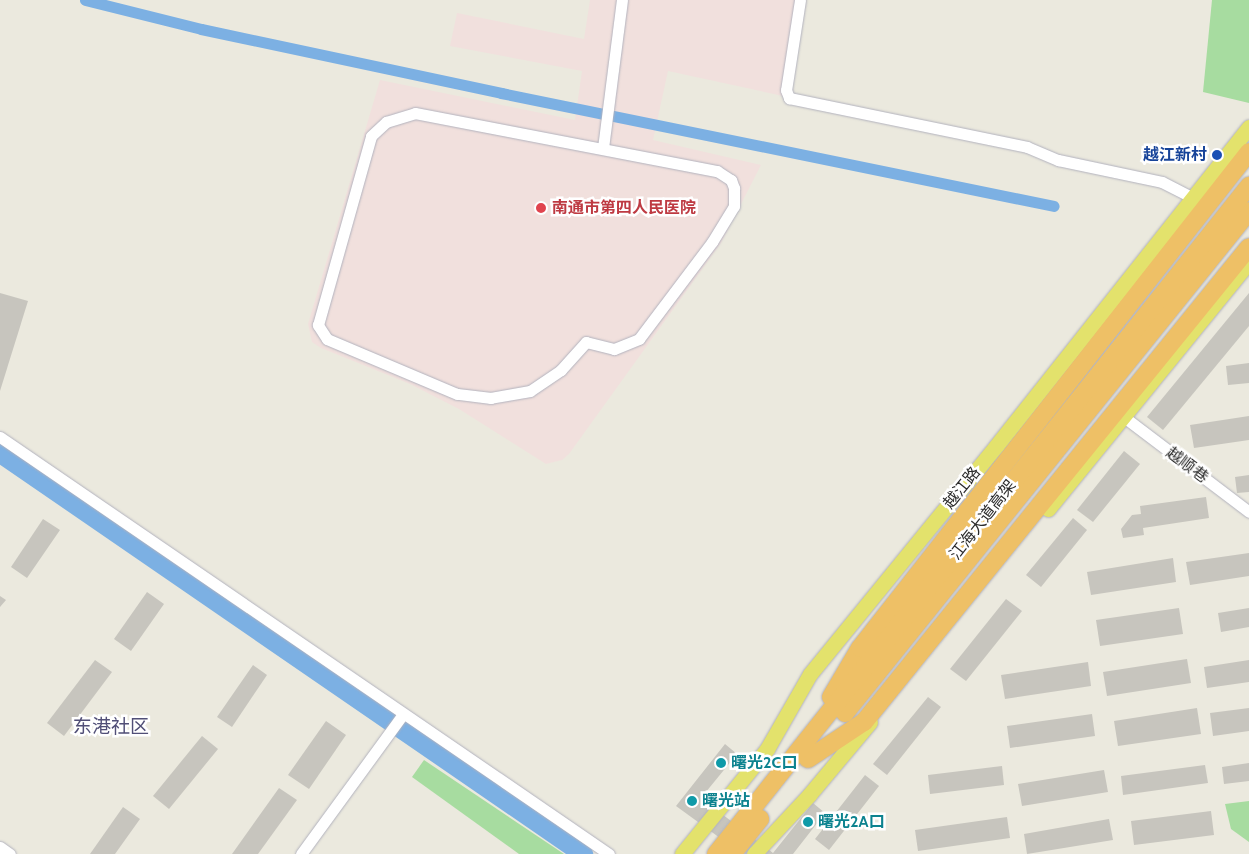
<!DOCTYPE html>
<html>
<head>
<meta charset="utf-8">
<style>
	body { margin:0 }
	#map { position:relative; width:1249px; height:854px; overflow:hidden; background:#ebe9de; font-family:Cabin,"Noto Sans SC",sans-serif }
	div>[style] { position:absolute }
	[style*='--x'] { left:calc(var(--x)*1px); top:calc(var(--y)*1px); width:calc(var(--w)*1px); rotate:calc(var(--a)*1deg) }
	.medical>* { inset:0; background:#f1e0dd }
	.green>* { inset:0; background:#a7dca0 }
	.canal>* { height:11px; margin:-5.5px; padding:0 5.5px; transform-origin:5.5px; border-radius:5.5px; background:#7cb0e3 }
	.river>* { height:19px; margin:-9.5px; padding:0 9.5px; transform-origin:9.5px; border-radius:9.5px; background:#7cb0e3 }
	.building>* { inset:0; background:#c7c5be }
	.roads { filter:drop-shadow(0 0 1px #b2b2bd) drop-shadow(0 0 1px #b2b2bd) }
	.minor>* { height:11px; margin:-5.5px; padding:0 5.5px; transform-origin:5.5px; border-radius:5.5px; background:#fff }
	.major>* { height:15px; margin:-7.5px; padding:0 7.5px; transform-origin:7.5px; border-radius:7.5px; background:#e3e26c }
	.highway>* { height:18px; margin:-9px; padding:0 9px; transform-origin:9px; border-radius:9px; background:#eec066 }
	.dots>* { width:14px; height:14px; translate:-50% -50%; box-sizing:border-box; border:2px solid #fff; border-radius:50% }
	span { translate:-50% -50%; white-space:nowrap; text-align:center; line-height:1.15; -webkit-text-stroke:5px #fff; paint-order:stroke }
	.transit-label { font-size:16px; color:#164399; font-weight:700 }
	.right { translate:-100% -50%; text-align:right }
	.health-label { font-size:16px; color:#be3a42; font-weight:700 }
	.left { translate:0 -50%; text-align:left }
	.street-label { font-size:16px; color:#2b2b2b }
	.culture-label { font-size:16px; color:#0d838f; font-weight:700 }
	.quarter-label { font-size:19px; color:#514f77 }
</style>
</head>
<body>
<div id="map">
	<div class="medical">
		<i style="clip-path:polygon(590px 0,796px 0,783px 96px,668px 71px,653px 140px,761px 165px,721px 243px,569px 454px,562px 460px,546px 464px,459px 409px,410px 384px,321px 348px,312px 342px,308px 324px,380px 80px,575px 120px,582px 71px,450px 46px,457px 13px,584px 39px)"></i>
	</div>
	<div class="green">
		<i style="clip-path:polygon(1212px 0,1249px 0,1249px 103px,1203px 92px)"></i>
		<i style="clip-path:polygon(424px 760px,564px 854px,519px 854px,412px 777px)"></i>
		<i style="clip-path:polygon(1249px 801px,1249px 842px,1231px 829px,1225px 804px)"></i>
	</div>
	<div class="canal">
		<i style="--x:85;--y:0;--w:120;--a:14"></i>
		<i style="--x:201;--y:29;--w:307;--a:12"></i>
		<i style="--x:501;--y:93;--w:564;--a:11.55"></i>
	</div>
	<div class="river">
		<i style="--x:0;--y:453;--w:708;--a:34.52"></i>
	</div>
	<div class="building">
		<i style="clip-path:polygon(0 293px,28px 301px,0 391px)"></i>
		<i style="clip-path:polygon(1249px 293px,1249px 326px,1163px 430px,1147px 417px)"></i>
		<i style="clip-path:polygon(1249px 363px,1249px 383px,1228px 385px,1226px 366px)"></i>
		<i style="clip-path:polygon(1249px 416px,1249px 440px,1194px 448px,1190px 425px)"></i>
		<i style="clip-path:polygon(1124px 451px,1140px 464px,1093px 522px,1077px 510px)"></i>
		<i style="clip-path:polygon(1249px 475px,1249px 492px,1237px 493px,1235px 477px)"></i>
		<i style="clip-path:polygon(1206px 497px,1209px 518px,1143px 528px,1144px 535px,1123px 538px,1121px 529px,1132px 515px,1141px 514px,1140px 506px)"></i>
		<i style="clip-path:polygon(1073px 518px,1087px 530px,1041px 587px,1026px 575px)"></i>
		<i style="clip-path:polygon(43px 519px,60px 530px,27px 578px,11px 567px)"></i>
		<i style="clip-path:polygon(1249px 553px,1249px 576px,1190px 585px,1186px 562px)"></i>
		<i style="clip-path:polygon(1173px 558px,1176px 582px,1091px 595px,1087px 572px)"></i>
		<i style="clip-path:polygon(147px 592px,164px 604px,131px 651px,114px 639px)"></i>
		<i style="clip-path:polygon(0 596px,6px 600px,0 607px)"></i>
		<i style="clip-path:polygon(1006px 599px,1022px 611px,966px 681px,950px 669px)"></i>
		<i style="clip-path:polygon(1179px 608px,1183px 634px,1100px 646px,1096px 620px)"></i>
		<i style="clip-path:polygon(1249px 608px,1249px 627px,1221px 632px,1218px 613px)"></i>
		<i style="clip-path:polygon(1187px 659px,1191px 683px,1107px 696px,1103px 672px)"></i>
		<i style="clip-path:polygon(95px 660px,112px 672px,64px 736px,47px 723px)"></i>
		<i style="clip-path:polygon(1249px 660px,1249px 682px,1207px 688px,1204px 667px)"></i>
		<i style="clip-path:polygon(1088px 662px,1091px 686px,1005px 699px,1001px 675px)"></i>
		<i style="clip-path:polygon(253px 665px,267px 675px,232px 727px,217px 717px)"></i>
		<i style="clip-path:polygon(928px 697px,941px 707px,887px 775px,873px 764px)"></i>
		<i style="clip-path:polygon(1197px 708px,1201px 734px,1118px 746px,1114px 721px)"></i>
		<i style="clip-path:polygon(1249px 708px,1249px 731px,1213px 736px,1210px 713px)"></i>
		<i style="clip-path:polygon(1092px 714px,1095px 736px,1010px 748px,1007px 726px)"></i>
		<i style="clip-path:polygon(326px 721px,346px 735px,309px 789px,288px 775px)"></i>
		<i style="clip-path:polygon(202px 736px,218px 749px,169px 809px,153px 796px)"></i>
		<i style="clip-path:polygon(725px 744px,737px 754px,701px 798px,773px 853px,813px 803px,825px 813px,793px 854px,742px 854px,676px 806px)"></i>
		<i style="clip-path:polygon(1249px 763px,1249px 781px,1224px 784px,1222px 767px)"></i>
		<i style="clip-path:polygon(1205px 765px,1208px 783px,1123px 795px,1121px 776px)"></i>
		<i style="clip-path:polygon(1002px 766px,1004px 785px,930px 794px,928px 775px)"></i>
		<i style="clip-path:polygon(1104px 770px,1108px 792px,1022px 806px,1018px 784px)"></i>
		<i style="clip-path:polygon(865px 775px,879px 786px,829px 850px,815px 839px)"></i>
		<i style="clip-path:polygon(279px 788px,297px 800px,258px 854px,232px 854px)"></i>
		<i style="clip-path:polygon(123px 807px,140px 819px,115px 854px,90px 854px)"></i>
		<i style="clip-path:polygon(1211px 811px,1214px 835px,1134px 845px,1131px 821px)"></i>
		<i style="clip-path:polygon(1007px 817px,1010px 838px,918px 851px,915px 830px)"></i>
		<i style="clip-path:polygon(1109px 819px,1113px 840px,1027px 854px,1024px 834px)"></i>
	</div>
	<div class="roads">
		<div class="minor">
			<i style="--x:800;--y:0;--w:91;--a:98.8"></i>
			<i style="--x:786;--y:90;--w:9;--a:69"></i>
			<i style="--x:789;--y:98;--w:243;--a:11.6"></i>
			<i style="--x:1027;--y:147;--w:34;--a:23"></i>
			<i style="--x:1058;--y:160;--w:106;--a:11.9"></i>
			<i style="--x:1162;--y:182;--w:36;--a:27"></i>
			<i style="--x:415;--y:113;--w:308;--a:10.9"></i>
			<i style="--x:717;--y:171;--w:17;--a:33"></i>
			<i style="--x:731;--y:180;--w:9;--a:69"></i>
			<i style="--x:734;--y:188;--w:18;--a:90"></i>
			<i style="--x:734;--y:206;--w:42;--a:121.4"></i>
			<i style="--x:712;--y:242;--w:121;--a:127"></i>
			<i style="--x:639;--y:339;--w:27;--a:158"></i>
			<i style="--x:614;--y:349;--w:29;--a:-166"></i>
			<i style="--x:586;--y:342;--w:38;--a:132"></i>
			<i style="--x:561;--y:370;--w:37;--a:146"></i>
			<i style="--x:530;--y:391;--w:40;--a:170"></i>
			<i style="--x:491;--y:398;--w:34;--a:-173"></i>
			<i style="--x:457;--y:394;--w:141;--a:-157.1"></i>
			<i style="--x:327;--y:339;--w:17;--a:-123"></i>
			<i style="--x:318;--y:325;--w:196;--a:-74.3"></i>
			<i style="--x:371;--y:136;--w:21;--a:-43"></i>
			<i style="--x:386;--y:122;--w:30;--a:-17"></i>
			<i style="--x:603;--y:148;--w:149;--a:-82.7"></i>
			<i style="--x:1124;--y:417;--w:157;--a:37.2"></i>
			<i style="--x:0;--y:437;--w:738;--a:34.4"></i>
			<i style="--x:0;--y:847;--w:12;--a:35"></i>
			<i style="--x:301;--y:854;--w:173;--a:-53.9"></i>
		</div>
		<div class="major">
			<i style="--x:1048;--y:509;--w:318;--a:-50.9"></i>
			<i style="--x:682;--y:854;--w:135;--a:-51"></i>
			<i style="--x:767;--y:749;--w:86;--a:-60.2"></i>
			<i style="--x:810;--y:674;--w:294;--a:-50.8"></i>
			<i style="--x:996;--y:446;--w:407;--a:-51.6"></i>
			<i style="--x:754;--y:854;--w:81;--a:-47"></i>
			<i style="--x:809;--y:795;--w:95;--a:-50.1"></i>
		</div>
		<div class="highway">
			<i style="--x:831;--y:697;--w:57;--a:-59.4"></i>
			<i style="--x:860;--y:648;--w:630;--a:-51.89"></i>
			<i style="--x:845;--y:713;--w:644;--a:-51.17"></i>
			<i style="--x:808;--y:759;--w:67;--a:-33.5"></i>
			<i style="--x:864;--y:722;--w:611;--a:-50.97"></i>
			<i style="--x:716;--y:854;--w:855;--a:-51.41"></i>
			<i style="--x:732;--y:854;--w:45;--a:-51.3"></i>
		</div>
	</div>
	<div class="dots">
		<i style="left:1217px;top:155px;background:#1a4fb4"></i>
		<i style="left:541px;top:208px;background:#e0444e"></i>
		<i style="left:721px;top:763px;background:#0f9aa8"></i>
		<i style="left:692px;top:801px;background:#0f9aa8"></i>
		<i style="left:808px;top:822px;background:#0f9aa8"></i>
	</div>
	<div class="transit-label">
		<span class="right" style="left:1207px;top:155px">越江新村</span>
	</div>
	<div class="health-label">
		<span class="left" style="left:552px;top:208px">南通市第四人民医院</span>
	</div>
	<div class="street-label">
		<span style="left:1187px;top:465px;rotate:37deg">越顺巷</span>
		<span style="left:962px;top:488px;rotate:-51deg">越江路</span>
		<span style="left:983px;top:520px;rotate:-52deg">江海大道高架</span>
	</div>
	<div class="culture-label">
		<span class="left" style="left:731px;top:763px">曙光2C口</span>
		<span class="left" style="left:702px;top:801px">曙光站</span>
		<span class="left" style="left:818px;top:822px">曙光2A口</span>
	</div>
	<div class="quarter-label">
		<span style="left:111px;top:727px">东港社区</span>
	</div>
</div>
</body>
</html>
